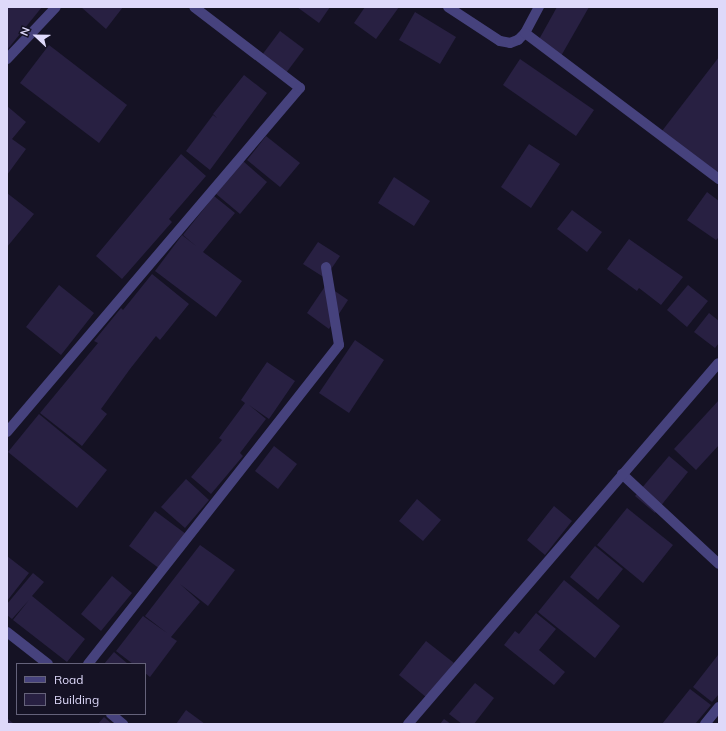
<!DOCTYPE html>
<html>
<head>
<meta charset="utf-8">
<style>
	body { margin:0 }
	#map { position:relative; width:726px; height:731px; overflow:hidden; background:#151224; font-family:Mulish,sans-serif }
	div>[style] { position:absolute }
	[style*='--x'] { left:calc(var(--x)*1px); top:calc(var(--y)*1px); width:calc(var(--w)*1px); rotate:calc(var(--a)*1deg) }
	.building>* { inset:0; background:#282042 }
	.minor>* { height:10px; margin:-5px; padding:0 5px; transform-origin:5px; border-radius:5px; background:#46427d }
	span { translate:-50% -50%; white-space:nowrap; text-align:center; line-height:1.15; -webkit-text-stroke:4px #151224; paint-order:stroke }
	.frame { position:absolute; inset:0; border:8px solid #ded9fa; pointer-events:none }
	.legend { position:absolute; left:16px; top:663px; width:130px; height:52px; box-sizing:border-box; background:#151224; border:1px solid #65627a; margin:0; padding:5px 7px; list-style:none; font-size:12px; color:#ded9fa }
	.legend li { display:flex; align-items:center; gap:8px; height:20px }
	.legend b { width:20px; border:1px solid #65627a }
	.north { position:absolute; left:16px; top:16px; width:40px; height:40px; -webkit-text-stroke:3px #151224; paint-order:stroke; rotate:292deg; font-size:11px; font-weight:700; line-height:16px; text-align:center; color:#ded9fa }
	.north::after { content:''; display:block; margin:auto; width:14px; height:18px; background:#ded9fa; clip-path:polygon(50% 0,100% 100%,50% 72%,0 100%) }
</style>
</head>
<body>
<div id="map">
	<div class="building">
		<i style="clip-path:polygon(7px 7px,42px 7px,7px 50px)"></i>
		<i style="clip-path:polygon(81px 7px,123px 7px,106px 29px)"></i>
		<i style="clip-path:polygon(297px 7px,330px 7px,319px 23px)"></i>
		<i style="clip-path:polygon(365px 7px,399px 7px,376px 39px,354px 23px)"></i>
		<i style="clip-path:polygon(557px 7px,589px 7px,561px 56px,537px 43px)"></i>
		<i style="clip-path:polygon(415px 12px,456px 37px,440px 64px,399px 40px)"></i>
		<i style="clip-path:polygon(280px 31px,304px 49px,283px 77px,259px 59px)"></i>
		<i style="clip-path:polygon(49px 45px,127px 105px,99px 143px,20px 83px)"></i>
		<i style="clip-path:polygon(719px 57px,719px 176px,662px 131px)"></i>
		<i style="clip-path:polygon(520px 59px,594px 110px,576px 136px,503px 85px)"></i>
		<i style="clip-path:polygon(244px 75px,267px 93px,210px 170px,186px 151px,213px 115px,217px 118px,213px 114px)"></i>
		<i style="clip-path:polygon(7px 106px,26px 122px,12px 139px,26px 149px,7px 175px)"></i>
		<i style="clip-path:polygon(266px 136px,300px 163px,280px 187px,247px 160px)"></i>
		<i style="clip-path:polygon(529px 144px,560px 164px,531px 208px,501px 187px)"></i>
		<i style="clip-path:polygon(181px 154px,206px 176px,169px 219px,172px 222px,122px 279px,96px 256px)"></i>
		<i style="clip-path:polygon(243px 161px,267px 182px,240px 214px,215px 193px)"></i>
		<i style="clip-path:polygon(394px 177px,430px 201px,414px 226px,378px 203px)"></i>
		<i style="clip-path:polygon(707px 192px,719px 201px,719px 237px,716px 240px,687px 220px)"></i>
		<i style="clip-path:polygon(7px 193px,34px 214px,7px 247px)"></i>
		<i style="clip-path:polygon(214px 196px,235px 213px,203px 252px,242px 281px,216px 317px,155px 271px,182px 235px,196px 246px,183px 235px)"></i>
		<i style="clip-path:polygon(572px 210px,602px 232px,587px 252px,557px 229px)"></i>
		<i style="clip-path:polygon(629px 239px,683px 277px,661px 305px,639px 288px,637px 291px,607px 269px)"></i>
		<i style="clip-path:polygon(318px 242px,340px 256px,325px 278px,303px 264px)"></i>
		<i style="clip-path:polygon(152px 274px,189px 304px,160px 340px,156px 336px,130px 369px,101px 409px,107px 414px,82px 446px,40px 413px,98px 343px,94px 341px,121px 308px,123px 310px)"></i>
		<i style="clip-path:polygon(59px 285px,94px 313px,61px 355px,26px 327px)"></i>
		<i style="clip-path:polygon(326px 285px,348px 300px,329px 329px,307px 313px)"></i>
		<i style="clip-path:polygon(688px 285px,708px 301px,687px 327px,667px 310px)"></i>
		<i style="clip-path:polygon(709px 313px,719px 321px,719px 343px,715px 348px,694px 332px)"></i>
		<i style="clip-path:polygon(355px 340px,384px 360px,349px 413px,319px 393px)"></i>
		<i style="clip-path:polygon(267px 362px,295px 381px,269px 419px,249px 405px,266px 419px,240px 453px,243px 456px,211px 494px,191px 477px,222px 440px,219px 438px,245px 403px,241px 400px)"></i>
		<i style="clip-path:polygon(719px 400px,719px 445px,696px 470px,674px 449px)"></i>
		<i style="clip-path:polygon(39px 414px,107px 470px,77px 508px,8px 452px)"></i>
		<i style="clip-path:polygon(274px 446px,297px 464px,278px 489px,255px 471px)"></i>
		<i style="clip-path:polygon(669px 456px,688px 472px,655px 513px,635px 496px)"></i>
		<i style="clip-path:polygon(186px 479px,209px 500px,185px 528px,161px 507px)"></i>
		<i style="clip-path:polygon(417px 499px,441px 520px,423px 541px,399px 521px)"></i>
		<i style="clip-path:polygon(554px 506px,572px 521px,545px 555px,527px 540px)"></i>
		<i style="clip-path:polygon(627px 508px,673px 545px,643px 583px,597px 545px)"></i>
		<i style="clip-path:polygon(155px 511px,186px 534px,160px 569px,129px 546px)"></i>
		<i style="clip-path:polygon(200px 545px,235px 570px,208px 606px,180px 584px,200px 602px,171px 637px,177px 641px,150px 677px,145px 673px,145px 664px,133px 664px,116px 651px,143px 616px,167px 633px,145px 616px)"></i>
		<i style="clip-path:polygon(595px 546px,623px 569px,598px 600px,570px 577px)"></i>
		<i style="clip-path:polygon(7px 556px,29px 573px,7px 601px)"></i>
		<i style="clip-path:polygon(33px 573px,44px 582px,32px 596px,85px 639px,67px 662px,13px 620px,29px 600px,12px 619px,7px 615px,7px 604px)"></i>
		<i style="clip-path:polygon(112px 576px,132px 593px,101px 631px,81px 614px)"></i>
		<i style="clip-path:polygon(564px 580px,620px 626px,595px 658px,538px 612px)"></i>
		<i style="clip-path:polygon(536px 613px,556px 629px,539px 650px,565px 672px,554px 685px,504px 645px,515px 631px,519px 634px)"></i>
		<i style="clip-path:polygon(426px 641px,454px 663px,426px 697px,399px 675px)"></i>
		<i style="clip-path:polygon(114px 652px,128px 664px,104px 664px)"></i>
		<i style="clip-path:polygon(718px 655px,719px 694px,712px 702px,693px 687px)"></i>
		<i style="clip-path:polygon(475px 683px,494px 698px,474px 724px,462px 724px,449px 714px)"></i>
		<i style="clip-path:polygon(690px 689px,711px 705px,695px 724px,662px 724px)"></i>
		<i style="clip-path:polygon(186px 710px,205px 724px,176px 724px)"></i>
		<i style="clip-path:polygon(104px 717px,112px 724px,98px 724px)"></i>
		<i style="clip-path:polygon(7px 718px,14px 724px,7px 724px)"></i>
		<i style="clip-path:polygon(444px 719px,451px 724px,440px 724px)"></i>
	</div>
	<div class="minor">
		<i style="--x:448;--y:7;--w:62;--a:33.2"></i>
		<i style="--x:500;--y:41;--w:10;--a:11"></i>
		<i style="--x:510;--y:43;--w:9;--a:-21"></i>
		<i style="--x:518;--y:40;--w:10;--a:-45"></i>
		<i style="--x:525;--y:33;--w:30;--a:-62"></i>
		<i style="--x:525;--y:33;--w:243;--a:37"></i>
		<i style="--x:7;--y:59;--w:71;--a:-46.7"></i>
		<i style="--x:7;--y:432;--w:452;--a:-49.6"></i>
		<i style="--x:300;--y:88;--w:133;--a:-142.6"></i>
		<i style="--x:622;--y:474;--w:132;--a:42.9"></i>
		<i style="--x:7;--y:632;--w:52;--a:38"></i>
		<i style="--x:88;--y:664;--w:406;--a:-51.8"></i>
		<i style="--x:339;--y:345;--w:79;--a:-99.5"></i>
		<i style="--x:111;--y:714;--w:16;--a:40"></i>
		<i style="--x:408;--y:724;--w:476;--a:-49.3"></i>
		<i style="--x:705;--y:724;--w:22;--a:-51"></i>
	</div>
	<div class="frame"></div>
	<ul class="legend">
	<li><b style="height:5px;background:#46427d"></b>Road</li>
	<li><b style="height:11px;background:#282042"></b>Building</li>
	</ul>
	<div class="north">N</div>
</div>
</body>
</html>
